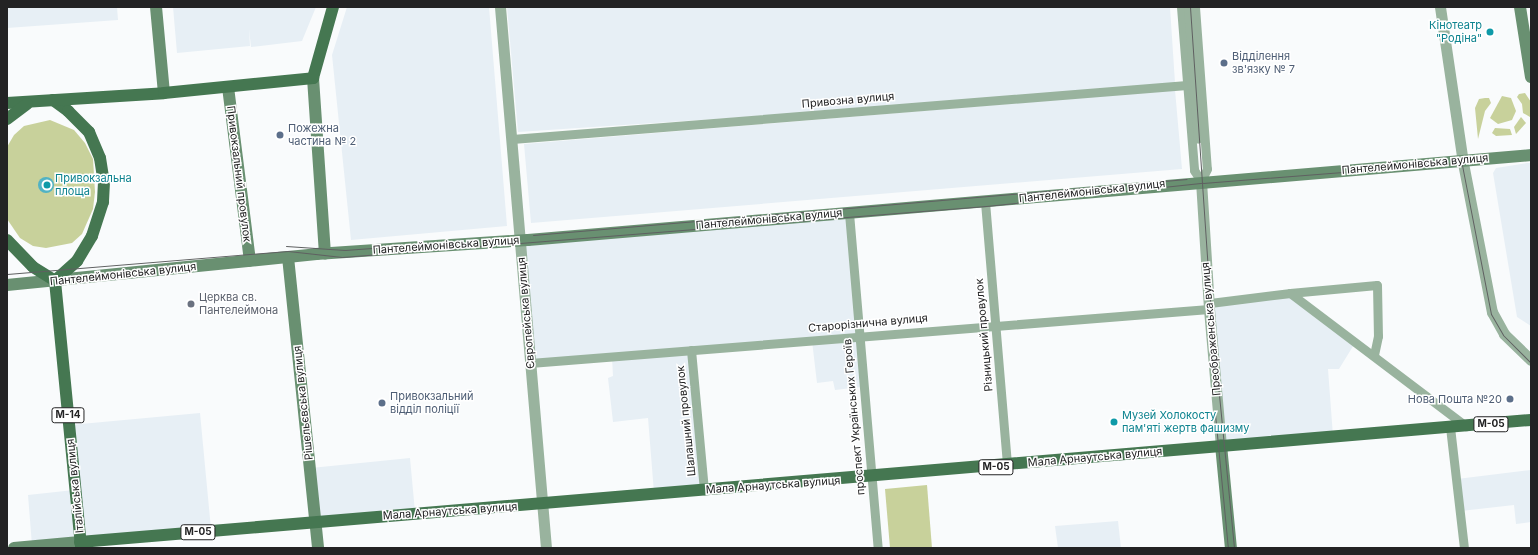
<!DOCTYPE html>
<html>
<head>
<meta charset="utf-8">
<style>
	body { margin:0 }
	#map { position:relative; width:1538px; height:555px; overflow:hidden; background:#f9fbfc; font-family:Inter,sans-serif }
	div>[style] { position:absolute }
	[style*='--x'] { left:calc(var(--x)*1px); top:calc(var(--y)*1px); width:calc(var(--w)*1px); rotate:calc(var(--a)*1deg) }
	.built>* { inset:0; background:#e7eff5 }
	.green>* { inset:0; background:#c8d19b }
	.water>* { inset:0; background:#51b3c4 }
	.round { border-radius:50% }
	.minor>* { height:9px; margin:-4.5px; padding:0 4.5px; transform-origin:4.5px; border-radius:4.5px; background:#99b39e }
	.tertiary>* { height:11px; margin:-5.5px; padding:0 5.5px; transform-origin:5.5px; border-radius:5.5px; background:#99b39e }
	.secondary>* { height:12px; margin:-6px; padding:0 6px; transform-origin:6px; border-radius:6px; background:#699071 }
	.primary>* { height:12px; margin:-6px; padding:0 6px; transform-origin:6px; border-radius:6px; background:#457751 }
	.tram>* { height:1px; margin:-0.5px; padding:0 0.5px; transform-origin:0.5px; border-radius:0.5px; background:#5f6061 }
	.dots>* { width:11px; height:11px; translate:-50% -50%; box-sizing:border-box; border:2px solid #fff; border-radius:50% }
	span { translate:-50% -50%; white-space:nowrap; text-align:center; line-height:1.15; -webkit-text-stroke:3px #fff; paint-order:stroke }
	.shield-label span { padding:1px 3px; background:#fff; border:1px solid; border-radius:3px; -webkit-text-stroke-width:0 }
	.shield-label { font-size:10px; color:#232324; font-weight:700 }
	.culture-label { font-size:11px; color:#0d838f }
	.right { translate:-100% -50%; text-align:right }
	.left { translate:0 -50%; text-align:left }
	.service-label { font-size:11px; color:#4e5e75 }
	.street-label { font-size:11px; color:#232324 }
	.worship-label { font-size:11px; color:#5b616d }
	.frame { position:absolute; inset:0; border:8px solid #232324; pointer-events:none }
</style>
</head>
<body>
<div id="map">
	<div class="built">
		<i style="clip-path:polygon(7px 7px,117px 7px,118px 20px,7px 28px)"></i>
		<i style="clip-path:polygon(173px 7px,316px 7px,302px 41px,251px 47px,249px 29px,250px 46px,177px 53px)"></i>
		<i style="clip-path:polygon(347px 7px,489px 7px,507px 226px,351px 240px,332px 55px)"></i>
		<i style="clip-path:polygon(507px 7px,1170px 7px,1175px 83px,912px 106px,518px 132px)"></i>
		<i style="clip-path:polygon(1175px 90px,1182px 169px,531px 223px,524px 144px)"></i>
		<i style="clip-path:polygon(1527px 163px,1531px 163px,1531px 326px,1517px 317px,1493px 173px,1496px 168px)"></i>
		<i style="clip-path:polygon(846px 214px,858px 335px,530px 363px,520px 241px)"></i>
		<i style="clip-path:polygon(1290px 294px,1355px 343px,1339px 369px,1328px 369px,1333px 436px,1222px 444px,1211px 304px)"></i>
		<i style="clip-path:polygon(858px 337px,861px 387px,835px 390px,833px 381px,817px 383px,812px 341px)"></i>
		<i style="clip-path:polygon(690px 352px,703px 488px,654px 493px,648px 418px,613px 422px,608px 378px,613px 376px,612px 358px)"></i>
		<i style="clip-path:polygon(200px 413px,211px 529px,82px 540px,70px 425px)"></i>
		<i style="clip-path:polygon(410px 458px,415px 512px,317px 521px,311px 468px)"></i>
		<i style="clip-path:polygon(1531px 470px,1531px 522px,1516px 524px,1514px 505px,1461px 511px,1457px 479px)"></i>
		<i style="clip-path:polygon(74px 490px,79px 541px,32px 545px,28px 495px)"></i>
		<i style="clip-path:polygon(1118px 521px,1121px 548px,1058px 548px,1055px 526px)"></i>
	</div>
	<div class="green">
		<i style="clip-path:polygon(1525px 93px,1531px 102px,1530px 117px,1523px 113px,1522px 104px,1517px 97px,1519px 94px)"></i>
		<i style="clip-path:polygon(1502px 96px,1511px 98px,1516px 111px,1512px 120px,1498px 124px,1490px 118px)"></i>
		<i style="clip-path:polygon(1485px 98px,1489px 98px,1491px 103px,1485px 111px,1478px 139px,1475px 108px,1479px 99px)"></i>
		<i style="clip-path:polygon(1521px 117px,1526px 123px,1516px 134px,1514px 127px)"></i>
		<i style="clip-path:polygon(50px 120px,74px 130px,85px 143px,93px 159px,95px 192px,93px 209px,82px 234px,72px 243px,46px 248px,33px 246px,20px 238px,7px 219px,7px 147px,14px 135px,24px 126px)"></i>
		<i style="clip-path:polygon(1495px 128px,1510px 129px,1512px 135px,1496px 136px,1492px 133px)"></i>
		<i style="clip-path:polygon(927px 485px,932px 548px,890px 548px,885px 489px)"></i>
	</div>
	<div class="water">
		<i class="round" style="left:38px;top:177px;width:16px;height:16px"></i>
	</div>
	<div class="minor">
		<i style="--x:1181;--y:7;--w:164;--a:85.4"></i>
		<i style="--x:1194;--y:170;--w:13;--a:58"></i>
		<i style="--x:1188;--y:7;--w:132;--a:85.7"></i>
		<i style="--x:1195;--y:7;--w:162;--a:85.8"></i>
		<i style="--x:1207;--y:169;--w:13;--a:117"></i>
		<i style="--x:512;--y:139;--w:677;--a:-4.57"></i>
		<i style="--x:985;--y:202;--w:265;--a:85.2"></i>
		<i style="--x:849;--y:213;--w:336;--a:85.1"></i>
		<i style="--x:1290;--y:293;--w:87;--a:-5.3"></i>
		<i style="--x:1377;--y:285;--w:51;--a:88.9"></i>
		<i style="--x:1378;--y:336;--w:19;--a:102"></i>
		<i style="--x:691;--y:350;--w:141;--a:84.7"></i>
		<i style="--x:530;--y:363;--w:681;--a:-4.55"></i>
		<i style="--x:1209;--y:309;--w:6;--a:-81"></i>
		<i style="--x:1210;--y:303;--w:81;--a:-7.1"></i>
		<i style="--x:1290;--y:293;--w:221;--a:37.1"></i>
		<i style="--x:1450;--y:427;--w:122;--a:83.4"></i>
	</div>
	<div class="tertiary">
		<i style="--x:500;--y:7;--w:543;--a:85.14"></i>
		<i style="--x:1440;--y:7;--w:158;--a:81.6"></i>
		<i style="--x:1463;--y:163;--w:152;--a:79"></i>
		<i style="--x:1492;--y:312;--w:25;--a:61"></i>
		<i style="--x:1504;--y:334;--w:37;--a:44"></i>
		<i style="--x:1201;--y:181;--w:128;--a:86.4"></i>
		<i style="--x:1209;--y:309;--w:137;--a:85"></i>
	</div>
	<div class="secondary">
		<i style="--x:156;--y:7;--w:86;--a:84.7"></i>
		<i style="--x:1520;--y:7;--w:71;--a:81.1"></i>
		<i style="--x:313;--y:78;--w:176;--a:86.1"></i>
		<i style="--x:228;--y:87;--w:175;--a:82.8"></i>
		<i style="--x:288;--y:257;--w:293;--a:84.1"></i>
		<i style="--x:7;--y:285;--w:311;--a:-5.7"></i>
		<i style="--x:316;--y:254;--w:212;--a:-3.8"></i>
		<i style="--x:528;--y:240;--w:1007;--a:-4.84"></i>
		<i style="--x:1221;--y:445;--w:103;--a:84.5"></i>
		<i style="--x:14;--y:548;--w:66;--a:-5.2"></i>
	</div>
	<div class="primary">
		<i style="--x:53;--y:100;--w:19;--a:36"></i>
		<i style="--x:68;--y:111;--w:30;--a:45"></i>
		<i style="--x:89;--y:132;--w:28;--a:67"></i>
		<i style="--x:100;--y:158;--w:24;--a:81"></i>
		<i style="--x:104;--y:182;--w:20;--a:93"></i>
		<i style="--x:103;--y:202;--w:36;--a:108"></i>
		<i style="--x:92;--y:236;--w:29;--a:121"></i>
		<i style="--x:77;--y:261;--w:30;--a:138"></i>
		<i style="--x:7;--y:103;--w:157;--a:-3.6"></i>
		<i style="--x:164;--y:93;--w:150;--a:-5.7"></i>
		<i style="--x:313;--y:78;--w:74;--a:-74.3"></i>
		<i style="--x:7;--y:119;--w:25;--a:-37"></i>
		<i style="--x:7;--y:240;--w:37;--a:46"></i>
		<i style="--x:33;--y:267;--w:26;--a:32"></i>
		<i style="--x:55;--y:281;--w:268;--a:84.4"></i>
		<i style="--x:80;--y:542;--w:1456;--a:-4.81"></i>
	</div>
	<div class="tram">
		<i style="--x:1190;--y:7;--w:297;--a:86.1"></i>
		<i style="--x:1210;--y:303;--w:246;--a:84.4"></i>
		<i style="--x:533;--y:235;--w:656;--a:-4.89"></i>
		<i style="--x:286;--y:246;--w:59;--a:3.9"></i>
		<i style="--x:345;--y:250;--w:94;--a:-4.3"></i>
		<i style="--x:7;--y:274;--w:282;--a:-4.7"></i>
		<i style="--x:288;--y:251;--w:54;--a:6.3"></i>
		<i style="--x:342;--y:257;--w:646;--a:-4.53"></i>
		<i style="--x:986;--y:206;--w:218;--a:-6.1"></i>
		<i style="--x:1203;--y:183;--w:255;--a:-4.5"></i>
		<i style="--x:1457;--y:163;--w:5;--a:22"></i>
		<i style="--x:1462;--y:165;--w:152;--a:79"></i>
		<i style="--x:1491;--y:314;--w:24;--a:60"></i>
		<i style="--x:1503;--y:335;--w:40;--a:45"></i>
		<i style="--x:1215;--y:414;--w:135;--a:84.5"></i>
	</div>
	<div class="dots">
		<i style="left:1490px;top:32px;background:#0f9aa8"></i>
		<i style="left:1224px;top:63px;background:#5c6f8a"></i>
		<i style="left:280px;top:135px;background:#5c6f8a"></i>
		<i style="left:47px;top:185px;background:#0f9aa8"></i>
		<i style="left:191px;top:304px;background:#6b7280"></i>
		<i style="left:1510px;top:399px;background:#5c6f8a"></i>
		<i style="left:382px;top:403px;background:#5c6f8a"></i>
		<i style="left:1114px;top:422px;background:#0f9aa8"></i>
	</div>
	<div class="shield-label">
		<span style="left:68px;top:415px">М-14</span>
		<span style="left:1491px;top:424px">М-05</span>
		<span style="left:996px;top:467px">М-05</span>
		<span style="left:198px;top:532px">М-05</span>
	</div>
	<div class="culture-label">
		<span class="right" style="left:1482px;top:32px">Кінотеатр<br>"Родіна"</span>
		<span class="left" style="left:55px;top:185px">Привокзальна<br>площа</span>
		<span class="left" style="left:1122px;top:422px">Музей Холокосту<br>пам'яті жертв фашизму</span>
	</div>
	<div class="service-label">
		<span class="left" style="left:1232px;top:63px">Відділення<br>зв'язку № 7</span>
		<span class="left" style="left:288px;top:135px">Пожежна<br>частина № 2</span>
		<span class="left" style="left:390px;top:403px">Привокзальний<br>відділ поліції</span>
		<span class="right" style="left:1502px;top:399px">Нова Пошта №20</span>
	</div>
	<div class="street-label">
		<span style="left:848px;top:100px;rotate:-5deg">Привозна вулиця</span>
		<span style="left:1415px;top:164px;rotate:-5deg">Пантелеймонівська вулиця</span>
		<span style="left:239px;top:174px;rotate:83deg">Привокзальний провулок</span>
		<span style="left:1092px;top:191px;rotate:-6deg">Пантелеймонівська вулиця</span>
		<span style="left:769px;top:219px;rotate:-5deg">Пантелеймонівська вулиця</span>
		<span style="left:446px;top:245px;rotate:-4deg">Пантелеймонівська вулиця</span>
		<span style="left:123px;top:274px;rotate:-6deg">Пантелеймонівська вулиця</span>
		<span style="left:526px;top:313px;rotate:-95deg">Європейська вулиця</span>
		<span style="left:868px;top:323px;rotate:-5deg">Старорізнична вулиця</span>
		<span style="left:1211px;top:329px;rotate:-95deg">Преображенська вулиця</span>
		<span style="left:984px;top:335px;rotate:-95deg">Різницький провулок</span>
		<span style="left:303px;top:403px;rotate:-96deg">Рішельєвська вулиця</span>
		<span style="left:854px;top:417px;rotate:-95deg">проспект Українських Героїв</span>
		<span style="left:686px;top:421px;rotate:-96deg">Шалашний провулок</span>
		<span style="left:1095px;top:457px;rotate:-5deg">Мала Арнаутська вулиця</span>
		<span style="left:773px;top:485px;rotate:-4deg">Мала Арнаутська вулиця</span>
		<span style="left:75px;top:486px;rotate:-96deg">Італійська вулиця</span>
		<span style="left:450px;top:511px;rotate:-4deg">Мала Арнаутська вулиця</span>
	</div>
	<div class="worship-label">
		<span class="left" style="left:199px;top:304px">Церква св.<br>Пантелеймона</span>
	</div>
	<div class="frame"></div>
</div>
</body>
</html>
